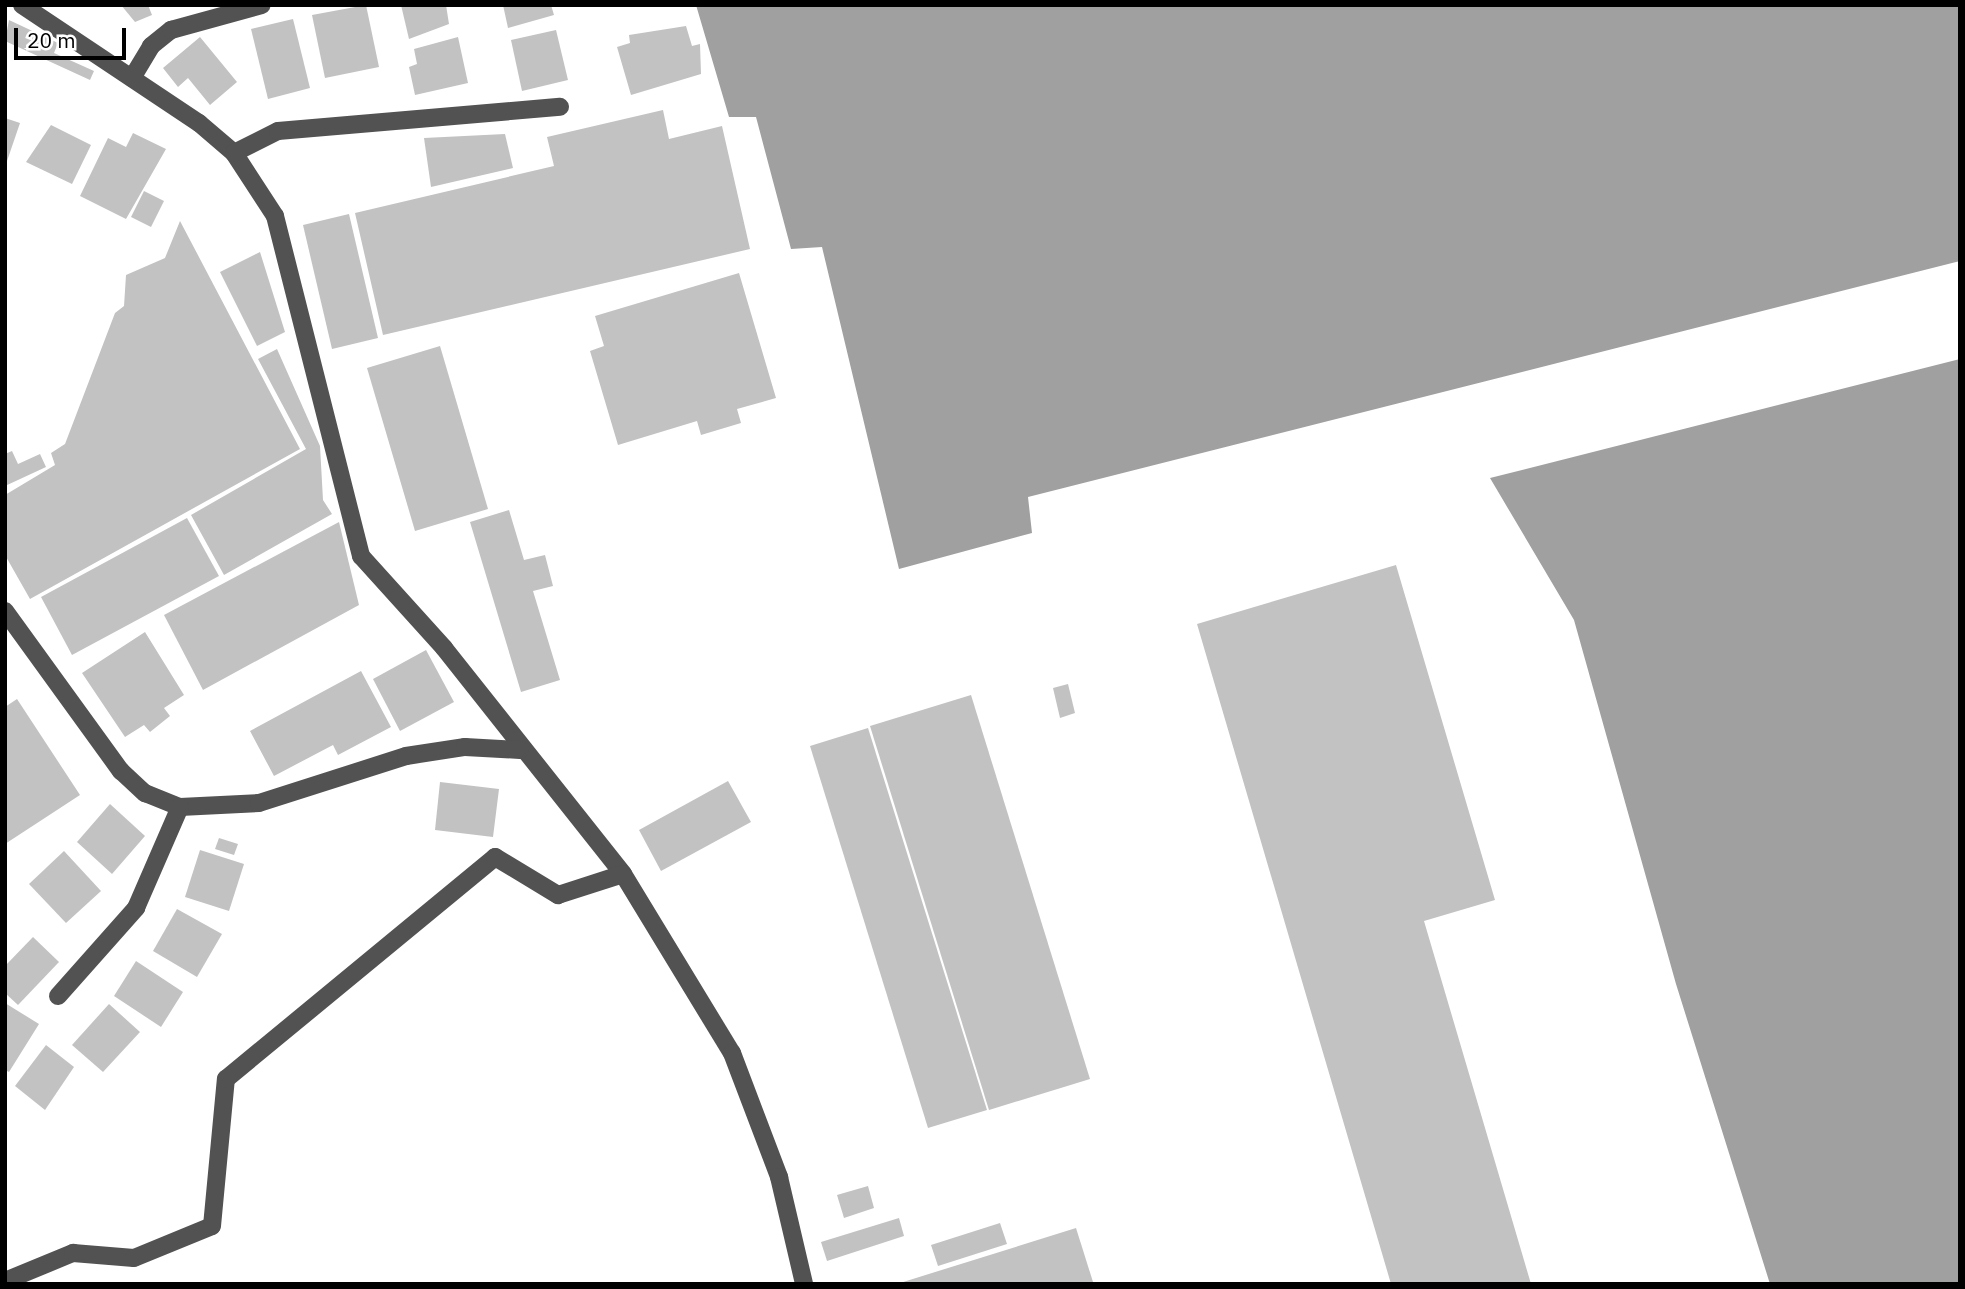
<!DOCTYPE html>
<html>
<head>
<meta charset="utf-8">
<style>
	body { margin:0 }
	#map { position:relative; width:1965px; height:1289px; overflow:hidden; background:#fff; font-family:"IBM Plex Sans",sans-serif }
	div>[style] { position:absolute }
	[style*='--x'] { left:calc(var(--x)*1px); top:calc(var(--y)*1px); width:calc(var(--w)*1px); rotate:calc(var(--a)*1deg) }
	.water>* { inset:0; background:#a0a0a0 }
	.building>* { inset:0; background:#c2c2c2 }
	.minor>* { height:18px; margin:-9px; padding:0 9px; transform-origin:9px; border-radius:9px; background:#525252 }
	span { translate:-50% -50%; white-space:nowrap; text-align:center; line-height:1.15; -webkit-text-stroke:7px #fff; paint-order:stroke }
	.frame { position:absolute; inset:0; border:7px solid #000; pointer-events:none }
	.scale { position:absolute; left:14px; top:28px; width:112px; height:32px; box-sizing:border-box; border:4px solid #000; border-top:0; padding-left:9px; font-size:21px; line-height:24px; white-space:nowrap; color:#000; -webkit-text-stroke:5px #fff; paint-order:stroke }
</style>
</head>
<body>
<div id="map">
	<div class="water">
		<i style="clip-path:polygon(696px 5px,1960px 5px,1960px 261px,1028px 497px,1032px 533px,899px 569px,822px 247px,791px 249px,756px 117px,729px 117px)"></i>
		<i style="clip-path:polygon(1960px 359px,1960px 1284px,1770px 1284px,1676px 984px,1574px 620px,1490px 478px)"></i>
	</div>
	<div class="building">
		<i style="clip-path:polygon(121px 5px,148px 5px,152px 15px,135px 22px)"></i>
		<i style="clip-path:polygon(366px 5px,379px 67px,325px 78px,312px 15px)"></i>
		<i style="clip-path:polygon(401px 5px,446px 5px,449px 24px,409px 39px)"></i>
		<i style="clip-path:polygon(503px 5px,551px 5px,554px 15px,508px 28px)"></i>
		<i style="clip-path:polygon(293px 19px,310px 88px,268px 99px,251px 29px)"></i>
		<i style="clip-path:polygon(9px 20px,58px 43px,54px 53px,94px 71px,90px 80px,5px 41px)"></i>
		<i style="clip-path:polygon(686px 26px,692px 46px,700px 44px,701px 74px,631px 95px,617px 47px,630px 43px,629px 35px)"></i>
		<i style="clip-path:polygon(556px 30px,568px 80px,522px 91px,511px 40px)"></i>
		<i style="clip-path:polygon(200px 37px,237px 82px,210px 105px,188px 78px,178px 87px,163px 68px)"></i>
		<i style="clip-path:polygon(458px 37px,468px 83px,415px 95px,409px 67px,417px 64px,414px 49px)"></i>
		<i style="clip-path:polygon(663px 110px,669px 139px,722px 126px,750px 249px,383px 335px,355px 213px,554px 166px,547px 137px)"></i>
		<i style="clip-path:polygon(5px 118px,20px 123px,6px 164px,5px 164px)"></i>
		<i style="clip-path:polygon(51px 125px,91px 145px,72px 184px,26px 162px)"></i>
		<i style="clip-path:polygon(133px 133px,166px 149px,126px 219px,80px 196px,108px 138px,126px 147px)"></i>
		<i style="clip-path:polygon(505px 134px,513px 168px,431px 187px,424px 138px)"></i>
		<i style="clip-path:polygon(144px 191px,164px 201px,151px 227px,131px 217px)"></i>
		<i style="clip-path:polygon(349px 214px,378px 338px,332px 349px,303px 225px)"></i>
		<i style="clip-path:polygon(180px 221px,300px 449px,30px 599px,5px 555px,5px 495px,55px 465px,51px 453px,65px 444px,115px 313px,124px 306px,126px 275px,165px 258px)"></i>
		<i style="clip-path:polygon(260px 252px,285px 332px,257px 346px,220px 272px)"></i>
		<i style="clip-path:polygon(739px 273px,776px 398px,737px 409px,741px 423px,701px 435px,697px 421px,618px 445px,590px 351px,604px 346px,595px 316px)"></i>
		<i style="clip-path:polygon(440px 346px,488px 509px,415px 531px,367px 368px)"></i>
		<i style="clip-path:polygon(277px 349px,320px 446px,323px 500px,332px 514px,224px 575px,191px 515px,306px 449px,258px 359px)"></i>
		<i style="clip-path:polygon(12px 451px,18px 464px,40px 454px,46px 467px,5px 486px,5px 454px)"></i>
		<i style="clip-path:polygon(509px 510px,524px 560px,545px 555px,553px 586px,533px 591px,560px 680px,521px 692px,470px 522px)"></i>
		<i style="clip-path:polygon(187px 518px,219px 576px,72px 655px,41px 597px)"></i>
		<i style="clip-path:polygon(339px 522px,359px 605px,203px 690px,164px 615px)"></i>
		<i style="clip-path:polygon(1396px 565px,1495px 900px,1424px 921px,1531px 1284px,1391px 1284px,1197px 624px)"></i>
		<i style="clip-path:polygon(145px 632px,184px 695px,164px 708px,170px 716px,150px 732px,144px 725px,125px 737px,82px 673px)"></i>
		<i style="clip-path:polygon(426px 650px,454px 702px,400px 731px,373px 679px)"></i>
		<i style="clip-path:polygon(361px 671px,391px 727px,338px 755px,333px 745px,274px 776px,250px 731px)"></i>
		<i style="clip-path:polygon(1068px 684px,1075px 713px,1060px 718px,1053px 688px)"></i>
		<i style="clip-path:polygon(971px 695px,1090px 1079px,989px 1110px,870px 726px)"></i>
		<i style="clip-path:polygon(17px 699px,80px 795px,5px 844px,5px 707px)"></i>
		<i style="clip-path:polygon(868px 728px,987px 1110px,928px 1128px,810px 746px)"></i>
		<i style="clip-path:polygon(728px 781px,751px 822px,661px 871px,639px 830px)"></i>
		<i style="clip-path:polygon(440px 782px,499px 789px,493px 837px,435px 830px)"></i>
		<i style="clip-path:polygon(110px 804px,145px 836px,112px 874px,77px 842px)"></i>
		<i style="clip-path:polygon(219px 838px,238px 844px,234px 855px,215px 849px)"></i>
		<i style="clip-path:polygon(200px 850px,244px 864px,229px 911px,185px 897px)"></i>
		<i style="clip-path:polygon(64px 851px,101px 891px,66px 923px,29px 884px)"></i>
		<i style="clip-path:polygon(177px 909px,222px 934px,197px 977px,153px 951px)"></i>
		<i style="clip-path:polygon(33px 937px,59px 962px,18px 1005px,5px 993px,5px 966px)"></i>
		<i style="clip-path:polygon(136px 961px,183px 992px,161px 1027px,114px 996px)"></i>
		<i style="clip-path:polygon(5px 1003px,39px 1024px,9px 1072px,5px 1070px)"></i>
		<i style="clip-path:polygon(109px 1004px,140px 1032px,103px 1072px,72px 1045px)"></i>
		<i style="clip-path:polygon(46px 1045px,74px 1067px,45px 1110px,15px 1086px)"></i>
		<i style="clip-path:polygon(868px 1186px,874px 1208px,844px 1218px,837px 1195px)"></i>
		<i style="clip-path:polygon(899px 1218px,904px 1236px,827px 1261px,821px 1242px)"></i>
		<i style="clip-path:polygon(1000px 1223px,1007px 1244px,938px 1266px,931px 1245px)"></i>
		<i style="clip-path:polygon(1076px 1228px,1093px 1282px,900px 1284px,900px 1283px)"></i>
	</div>
	<div class="minor">
		<i style="--x:22;--y:5;--w:213;--a:33.7"></i>
		<i style="--x:199;--y:123;--w:46;--a:40.6"></i>
		<i style="--x:234;--y:153;--w:75;--a:56.9"></i>
		<i style="--x:275;--y:216;--w:351;--a:75.8"></i>
		<i style="--x:361;--y:556;--w:124;--a:47.9"></i>
		<i style="--x:444;--y:648;--w:288;--a:51.6"></i>
		<i style="--x:623;--y:874;--w:210;--a:58.7"></i>
		<i style="--x:732;--y:1053;--w:133;--a:69.2"></i>
		<i style="--x:779;--y:1177;--w:110;--a:76.8"></i>
		<i style="--x:132;--y:78;--w:37;--a:-59"></i>
		<i style="--x:151;--y:46;--w:26;--a:-39"></i>
		<i style="--x:171;--y:30;--w:94;--a:-15.4"></i>
		<i style="--x:234;--y:153;--w:49;--a:-26.6"></i>
		<i style="--x:278;--y:131;--w:283;--a:-4.9"></i>
		<i style="--x:5;--y:611;--w:198;--a:54.1"></i>
		<i style="--x:121;--y:771;--w:33;--a:43"></i>
		<i style="--x:145;--y:793;--w:38;--a:22"></i>
		<i style="--x:180;--y:807;--w:79;--a:-2.9"></i>
		<i style="--x:259;--y:803;--w:154;--a:-17.7"></i>
		<i style="--x:406;--y:756;--w:60;--a:-8.7"></i>
		<i style="--x:465;--y:747;--w:55;--a:3.1"></i>
		<i style="--x:58;--y:996;--w:118;--a:-48.4"></i>
		<i style="--x:136;--y:908;--w:110;--a:-66.5"></i>
		<i style="--x:5;--y:1281;--w:74;--a:-22.4"></i>
		<i style="--x:73;--y:1253;--w:61;--a:4.7"></i>
		<i style="--x:134;--y:1258;--w:84;--a:-22.3"></i>
		<i style="--x:212;--y:1226;--w:148;--a:-84.6"></i>
		<i style="--x:226;--y:1079;--w:349;--a:-39.5"></i>
		<i style="--x:495;--y:857;--w:74;--a:31.1"></i>
		<i style="--x:558;--y:895;--w:68;--a:-17.9"></i>
	</div>
	<div class="frame"></div>
	<div class="scale">20 m</div>
</div>
</body>
</html>
